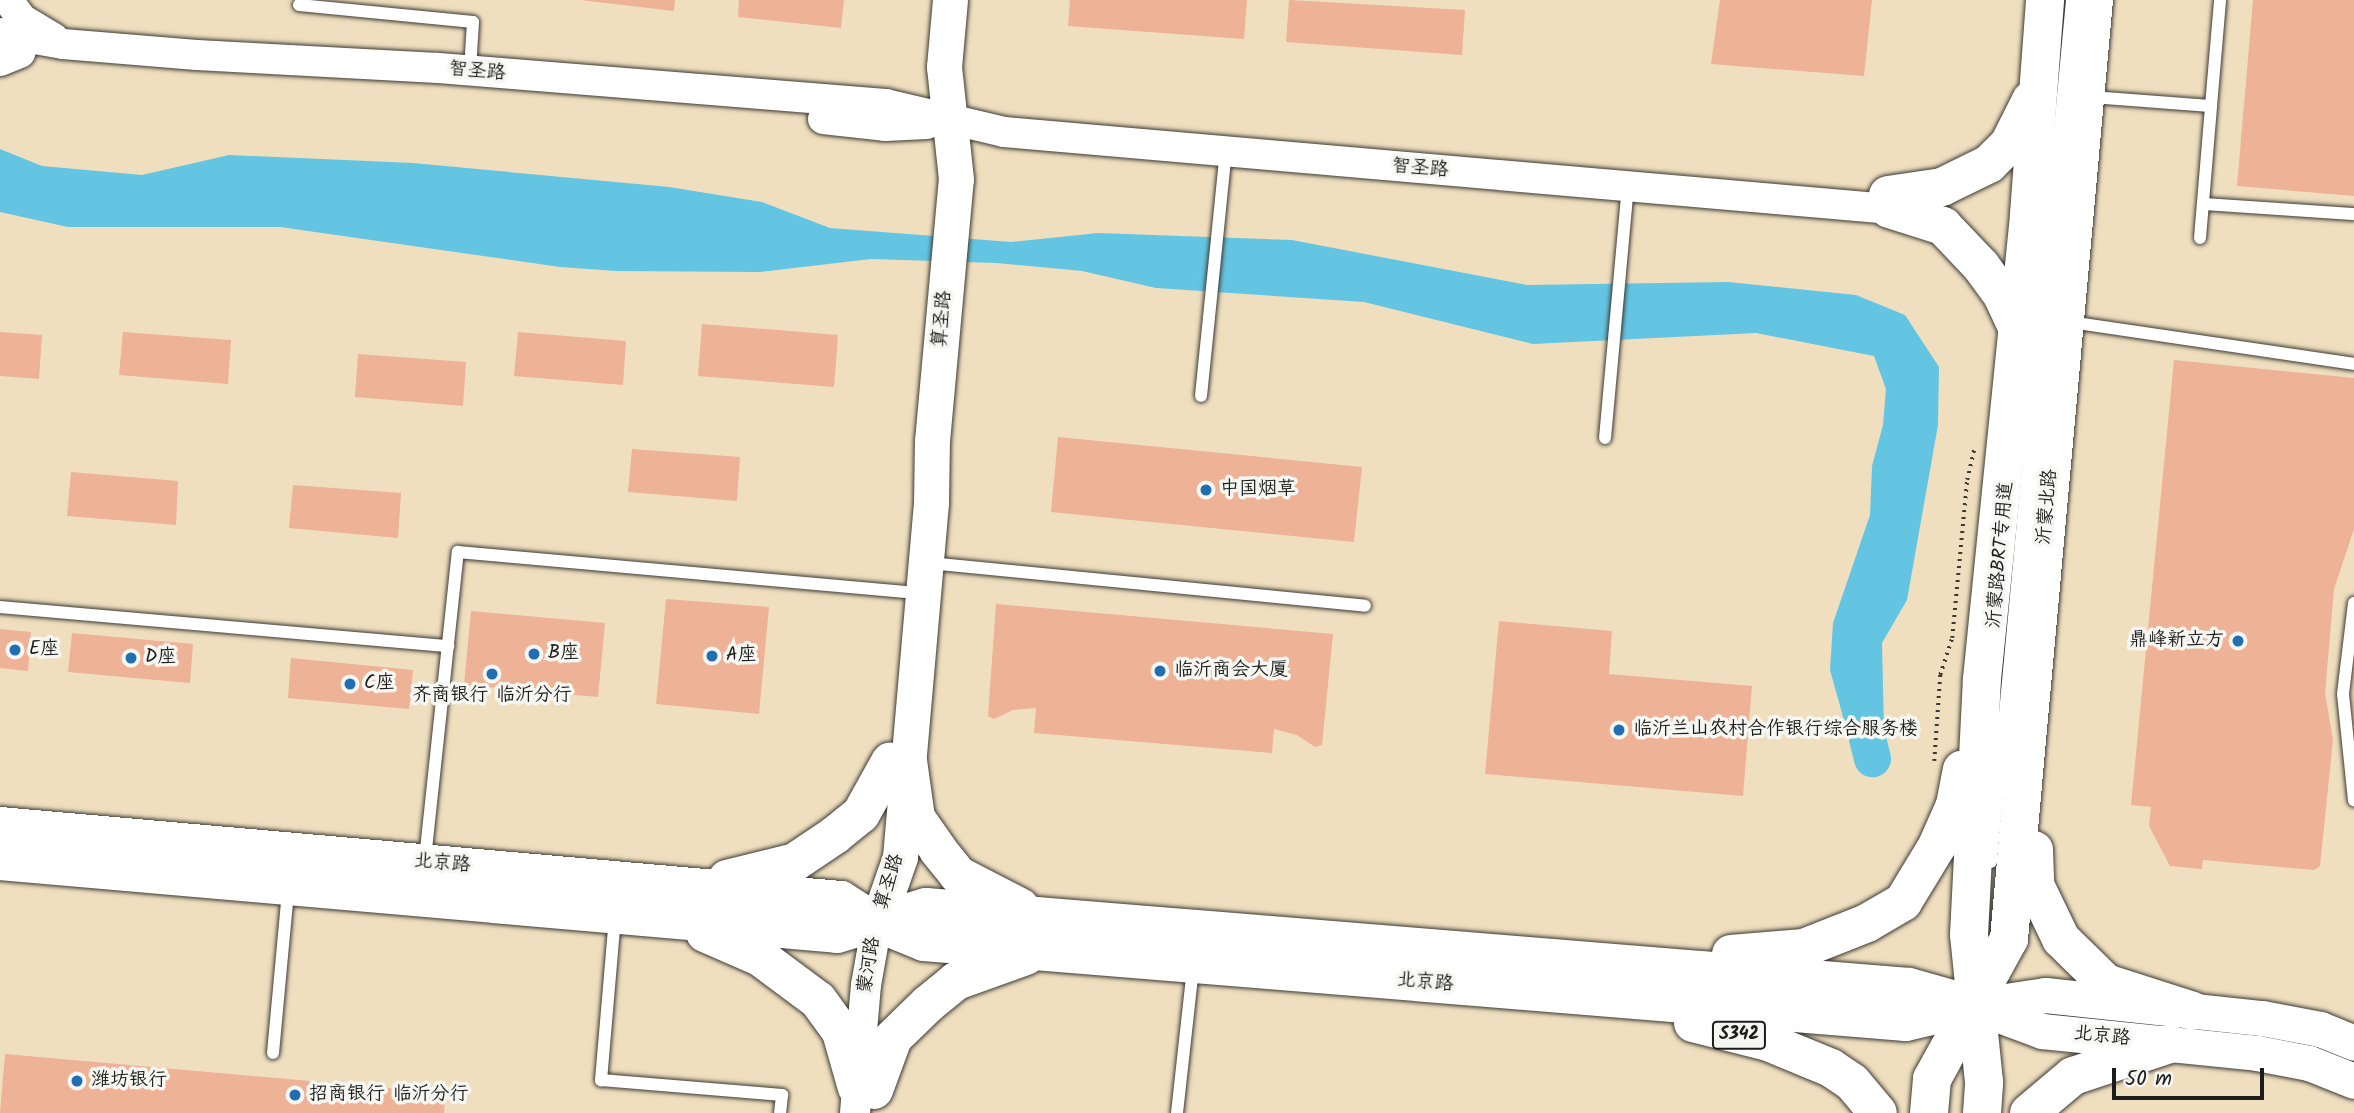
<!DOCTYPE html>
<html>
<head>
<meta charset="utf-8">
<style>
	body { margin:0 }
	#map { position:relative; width:2354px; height:1113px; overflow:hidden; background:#efdfbf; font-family:Kalam,"LXGW WenKai TC",sans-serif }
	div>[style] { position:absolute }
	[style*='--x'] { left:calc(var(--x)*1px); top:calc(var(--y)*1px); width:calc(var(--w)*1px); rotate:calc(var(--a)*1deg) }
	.water>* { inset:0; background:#64c5e2 }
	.river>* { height:37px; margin:-18.5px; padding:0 18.5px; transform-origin:18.5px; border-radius:18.5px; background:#64c5e2 }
	.building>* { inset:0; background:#eeb296 }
	.path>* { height:3.5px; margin-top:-1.75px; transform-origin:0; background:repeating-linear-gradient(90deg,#3c3934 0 2px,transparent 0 7px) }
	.roads { filter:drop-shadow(0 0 2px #3c3934) drop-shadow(0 0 2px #3c3934) }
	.service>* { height:12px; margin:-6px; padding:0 6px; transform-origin:6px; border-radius:6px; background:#fff }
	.tertiary>* { height:30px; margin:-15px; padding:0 15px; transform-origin:15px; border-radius:15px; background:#fff }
	.secondary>* { height:35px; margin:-17.5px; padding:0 17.5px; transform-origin:17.5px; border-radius:17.5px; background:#fff }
	.primary>* { height:38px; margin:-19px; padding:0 19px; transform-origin:19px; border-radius:19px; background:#fff }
	.dots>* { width:19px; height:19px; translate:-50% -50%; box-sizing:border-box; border:4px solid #f6f6f2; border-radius:50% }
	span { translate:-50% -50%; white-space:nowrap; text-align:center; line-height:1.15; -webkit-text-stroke:7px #f6f6f2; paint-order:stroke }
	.shield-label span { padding:2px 5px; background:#f6f6f2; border:2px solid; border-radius:5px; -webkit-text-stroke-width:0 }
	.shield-label { font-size:18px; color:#1c1c1c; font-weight:700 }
	.street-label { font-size:19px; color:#1c1c1c }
	.poi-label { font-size:19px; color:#1c1c1c }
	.left { translate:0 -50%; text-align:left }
	.right { translate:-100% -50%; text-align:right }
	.scale { position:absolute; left:2112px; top:1068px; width:152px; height:32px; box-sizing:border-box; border:4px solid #1c1c1c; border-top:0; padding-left:9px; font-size:21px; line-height:24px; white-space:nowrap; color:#1c1c1c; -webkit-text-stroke:5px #f6f6f2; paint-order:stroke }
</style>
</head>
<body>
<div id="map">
	<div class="water">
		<i style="clip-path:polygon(0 149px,42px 166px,142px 175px,229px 155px,413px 163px,669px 187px,762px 202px,830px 228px,1011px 242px,1098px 233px,1292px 240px,1527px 285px,1728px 282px,1856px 295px,1905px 315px,1939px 367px,1938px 425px,1907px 600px,1882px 643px,1884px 729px,1871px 751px,1854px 738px,1846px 727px,1830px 670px,1833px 623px,1870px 515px,1872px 466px,1883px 425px,1886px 389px,1874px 356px,1756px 333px,1533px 344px,1364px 302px,1156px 288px,1082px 271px,996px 263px,871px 259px,760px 272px,616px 271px,560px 267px,280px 227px,68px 227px,0 212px)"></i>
	</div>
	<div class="river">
		<i style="--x:1858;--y:702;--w:58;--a:76"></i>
	</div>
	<div class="building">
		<i style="clip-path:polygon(580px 0,675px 0,674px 11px)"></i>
		<i style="clip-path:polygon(739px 0,844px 0,841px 28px,738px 17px)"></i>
		<i style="clip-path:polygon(1070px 0,1247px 0,1244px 39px,1068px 26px)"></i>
		<i style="clip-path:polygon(1289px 0,1465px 10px,1462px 55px,1286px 42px)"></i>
		<i style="clip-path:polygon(1720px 0,1872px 0,1864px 76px,1711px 64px)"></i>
		<i style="clip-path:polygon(2253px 0,2354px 0,2354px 196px,2237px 186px)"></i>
		<i style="clip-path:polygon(702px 324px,838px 335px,834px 387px,698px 376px)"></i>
		<i style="clip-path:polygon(0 332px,42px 335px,39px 379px,0 376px)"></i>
		<i style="clip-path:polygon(123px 332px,231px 340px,228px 384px,119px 375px)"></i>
		<i style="clip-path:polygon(518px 332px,626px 341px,623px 385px,514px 376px)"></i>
		<i style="clip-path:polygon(358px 354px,466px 362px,463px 406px,355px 397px)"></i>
		<i style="clip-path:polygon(2174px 360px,2354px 378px,2354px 529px,2334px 589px,2325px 693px,2333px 740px,2320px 866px,2314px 870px,2203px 860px,2202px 869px,2170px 866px,2149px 826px,2151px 807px,2131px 805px)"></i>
		<i style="clip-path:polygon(1058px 437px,1362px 467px,1354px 542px,1051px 512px)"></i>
		<i style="clip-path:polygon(632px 449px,740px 457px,737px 501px,628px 492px)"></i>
		<i style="clip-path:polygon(71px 472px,178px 481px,176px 525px,67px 516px)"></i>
		<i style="clip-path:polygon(293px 485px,401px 493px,398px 538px,289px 528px)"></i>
		<i style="clip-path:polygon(666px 599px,769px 607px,759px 714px,656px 704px)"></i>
		<i style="clip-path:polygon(996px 604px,1333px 634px,1322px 745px,1315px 747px,1297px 735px,1274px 729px,1272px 753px,1034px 733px,1036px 708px,1013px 710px,994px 719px,988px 716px)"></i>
		<i style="clip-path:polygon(471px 611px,605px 623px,598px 697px,464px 685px)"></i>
		<i style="clip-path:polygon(1499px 621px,1612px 631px,1609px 674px,1752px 686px,1743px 796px,1485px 774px)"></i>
		<i style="clip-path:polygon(0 629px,31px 632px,28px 671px,0 668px)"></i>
		<i style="clip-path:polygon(72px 633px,193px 644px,190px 683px,68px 672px)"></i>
		<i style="clip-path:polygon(291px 658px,413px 670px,409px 709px,288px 698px)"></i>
		<i style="clip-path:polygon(5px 1054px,445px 1093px,444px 1113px,0 1113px)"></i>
	</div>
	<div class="path">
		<i style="--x:1934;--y:761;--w:86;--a:-86"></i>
		<i style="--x:1940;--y:675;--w:39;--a:-72"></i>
		<i style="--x:1952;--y:638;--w:159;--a:-84.6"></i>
		<i style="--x:1967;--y:480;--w:31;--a:-77"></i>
	</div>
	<div class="roads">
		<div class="service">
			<i style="--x:299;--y:5;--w:175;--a:5.6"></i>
			<i style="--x:473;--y:22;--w:48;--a:93.6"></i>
			<i style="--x:2091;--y:97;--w:120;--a:4.3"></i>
			<i style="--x:2211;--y:106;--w:106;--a:-85.1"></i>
			<i style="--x:2203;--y:204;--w:151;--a:3.8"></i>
			<i style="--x:2200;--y:238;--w:132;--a:-85.2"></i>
			<i style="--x:2070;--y:322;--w:287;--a:8.4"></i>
			<i style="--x:1201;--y:396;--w:246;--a:-84.2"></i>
			<i style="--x:1605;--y:438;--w:252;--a:-84.8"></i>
			<i style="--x:930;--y:563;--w:437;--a:5.6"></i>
			<i style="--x:2354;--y:603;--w:92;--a:96.9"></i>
			<i style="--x:2343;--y:694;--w:107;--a:84.1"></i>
			<i style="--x:0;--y:607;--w:450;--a:5"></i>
			<i style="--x:425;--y:859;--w:309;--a:-83.9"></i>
			<i style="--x:458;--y:552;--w:449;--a:5.1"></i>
			<i style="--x:1991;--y:862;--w:866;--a:-84.63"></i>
			<i style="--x:615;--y:917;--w:164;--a:94.9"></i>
			<i style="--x:601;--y:1080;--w:182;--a:4.7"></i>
			<i style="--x:782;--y:1095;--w:18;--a:96"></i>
			<i style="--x:273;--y:1053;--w:164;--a:-84.7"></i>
			<i style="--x:1177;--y:1113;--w:147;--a:-83.7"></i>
		</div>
		<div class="tertiary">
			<i style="--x:8;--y:0;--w:24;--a:54"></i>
			<i style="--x:22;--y:19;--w:37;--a:31"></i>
			<i style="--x:0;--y:33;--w:64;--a:9.9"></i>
			<i style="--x:63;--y:44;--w:134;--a:4.7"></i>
			<i style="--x:197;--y:55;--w:241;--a:3.1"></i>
			<i style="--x:438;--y:68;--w:449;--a:4.6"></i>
			<i style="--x:886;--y:104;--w:121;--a:13.3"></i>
			<i style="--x:1004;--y:132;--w:888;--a:4.97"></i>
			<i style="--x:0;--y:61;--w:22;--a:-22"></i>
			<i style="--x:823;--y:119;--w:62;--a:6.4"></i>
			<i style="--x:885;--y:126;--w:42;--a:-2.7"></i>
			<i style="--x:855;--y:1113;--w:128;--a:-85.1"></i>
			<i style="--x:866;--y:985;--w:63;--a:-79.9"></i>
		</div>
		<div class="secondary">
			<i style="--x:877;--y:923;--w:70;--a:-70.8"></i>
			<i style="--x:900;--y:857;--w:355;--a:-85"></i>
			<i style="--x:931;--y:503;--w:62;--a:-89.1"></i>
			<i style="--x:932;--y:441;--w:263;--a:-84.8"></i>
			<i style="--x:956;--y:179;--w:113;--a:-96.1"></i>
			<i style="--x:944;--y:67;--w:67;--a:-84.9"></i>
			<i style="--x:1979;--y:1005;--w:67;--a:-8.6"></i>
			<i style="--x:2045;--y:995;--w:218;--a:6.1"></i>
			<i style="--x:2262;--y:1018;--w:59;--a:10.7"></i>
			<i style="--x:2320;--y:1029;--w:37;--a:22"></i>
			<i style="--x:1975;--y:1006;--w:72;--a:20.5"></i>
			<i style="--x:2042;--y:1031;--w:216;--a:5.8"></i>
			<i style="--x:2257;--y:1053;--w:53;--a:10.9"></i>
			<i style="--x:2309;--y:1063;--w:48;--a:21.8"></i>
		</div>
		<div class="primary">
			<i style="--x:1888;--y:195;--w:55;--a:-8.4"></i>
			<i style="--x:1942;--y:187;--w:52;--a:-26.1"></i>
			<i style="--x:1989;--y:164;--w:28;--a:-45"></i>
			<i style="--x:2009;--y:144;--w:49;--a:-63.4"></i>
			<i style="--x:1889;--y:209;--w:57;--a:17.5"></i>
			<i style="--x:1943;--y:226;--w:55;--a:46.5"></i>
			<i style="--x:1981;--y:266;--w:36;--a:54"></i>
			<i style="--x:2002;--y:295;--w:38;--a:65"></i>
			<i style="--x:908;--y:761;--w:58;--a:82"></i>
			<i style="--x:916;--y:818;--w:39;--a:55"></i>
			<i style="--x:938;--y:850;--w:32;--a:51"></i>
			<i style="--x:958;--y:875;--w:70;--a:27.3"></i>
			<i style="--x:0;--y:826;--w:844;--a:5.03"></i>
			<i style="--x:841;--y:900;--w:43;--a:32.6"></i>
			<i style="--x:877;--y:923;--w:51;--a:22"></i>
			<i style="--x:924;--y:942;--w:985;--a:4.66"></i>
			<i style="--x:1906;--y:1022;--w:71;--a:-13.1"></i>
			<i style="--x:2034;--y:850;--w:35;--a:88"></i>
			<i style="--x:2035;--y:885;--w:60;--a:64.3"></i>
			<i style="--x:2061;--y:939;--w:63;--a:44.4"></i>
			<i style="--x:2106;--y:983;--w:91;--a:17.8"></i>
			<i style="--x:0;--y:861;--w:840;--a:4.98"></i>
			<i style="--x:837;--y:934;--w:93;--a:-16.9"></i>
			<i style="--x:926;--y:907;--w:986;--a:4.65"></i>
			<i style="--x:1909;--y:987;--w:66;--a:15.7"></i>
			<i style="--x:727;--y:879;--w:70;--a:-14"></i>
			<i style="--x:795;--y:862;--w:48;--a:-34"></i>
			<i style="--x:835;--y:835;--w:33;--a:-39"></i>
			<i style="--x:861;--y:814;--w:60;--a:-60.9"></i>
			<i style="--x:705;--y:933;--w:60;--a:23.6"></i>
			<i style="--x:760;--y:957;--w:72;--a:36.6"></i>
			<i style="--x:818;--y:1000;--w:39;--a:54"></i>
			<i style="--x:841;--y:1032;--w:58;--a:74.1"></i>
			<i style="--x:1731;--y:954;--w:73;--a:-4.7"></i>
			<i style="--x:1804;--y:948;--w:68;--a:-21.6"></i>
			<i style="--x:1867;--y:923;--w:42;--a:-30.3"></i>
			<i style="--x:1903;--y:902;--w:66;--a:-58.7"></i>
			<i style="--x:1937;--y:846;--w:45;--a:-66.3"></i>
			<i style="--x:1955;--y:805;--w:36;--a:-79"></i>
			<i style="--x:1693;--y:1023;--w:77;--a:14.2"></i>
			<i style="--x:1768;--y:1042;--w:68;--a:22.4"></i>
			<i style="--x:1831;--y:1068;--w:25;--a:34"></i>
			<i style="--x:1852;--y:1082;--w:40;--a:50"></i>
			<i style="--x:874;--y:1090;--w:55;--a:-69.9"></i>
			<i style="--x:893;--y:1038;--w:49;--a:-44.2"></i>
			<i style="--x:928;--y:1004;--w:36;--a:-39"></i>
			<i style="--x:956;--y:981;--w:74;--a:-19.7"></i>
			<i style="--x:1929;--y:1113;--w:34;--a:-85"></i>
			<i style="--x:1932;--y:1079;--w:160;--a:-61.2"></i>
			<i style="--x:2009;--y:939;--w:943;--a:-84.83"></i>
			<i style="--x:1982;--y:1113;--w:31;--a:-86"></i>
			<i style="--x:1984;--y:1082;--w:148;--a:-95.8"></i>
			<i style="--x:1969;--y:935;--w:256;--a:-87.1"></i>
			<i style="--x:1982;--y:679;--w:467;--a:-84.2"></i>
			<i style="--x:2029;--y:214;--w:215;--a:-85.7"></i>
			<i style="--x:2029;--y:1113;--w:57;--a:-40.1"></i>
			<i style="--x:2073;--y:1076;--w:102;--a:-18.3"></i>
		</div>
	</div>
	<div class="dots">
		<i style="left:1206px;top:490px;background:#1f6fb2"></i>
		<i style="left:2238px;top:641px;background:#1f6fb2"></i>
		<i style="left:15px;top:650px;background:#1f6fb2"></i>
		<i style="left:534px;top:654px;background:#1f6fb2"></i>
		<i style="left:712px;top:656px;background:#1f6fb2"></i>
		<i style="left:131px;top:658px;background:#1f6fb2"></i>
		<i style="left:1160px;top:671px;background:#1f6fb2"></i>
		<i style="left:492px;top:674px;background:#1f6fb2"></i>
		<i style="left:350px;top:684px;background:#1f6fb2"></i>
		<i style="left:1619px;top:730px;background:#1f6fb2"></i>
		<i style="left:77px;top:1081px;background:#1f6fb2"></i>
		<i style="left:295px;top:1095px;background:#1f6fb2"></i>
	</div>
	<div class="shield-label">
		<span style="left:1739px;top:1035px">S342</span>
	</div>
	<div class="street-label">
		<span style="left:477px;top:72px;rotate:5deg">智圣路</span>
		<span style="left:1420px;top:169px;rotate:5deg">智圣路</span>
		<span style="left:943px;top:319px;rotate:-85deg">算圣路</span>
		<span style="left:2048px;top:507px;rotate:-85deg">沂蒙北路</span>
		<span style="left:2001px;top:555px;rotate:-85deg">沂蒙路BRT专用道</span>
		<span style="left:442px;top:864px;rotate:5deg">北京路</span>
		<span style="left:890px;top:882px;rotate:-73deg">算圣路</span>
		<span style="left:870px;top:965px;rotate:-81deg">蒙河路</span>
		<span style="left:1425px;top:983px;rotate:5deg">北京路</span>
		<span style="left:2102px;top:1037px;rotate:6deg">北京路</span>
	</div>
	<div class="poi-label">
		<span class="left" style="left:1220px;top:490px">中国烟草</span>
		<span class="right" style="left:2224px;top:641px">鼎峰新立方</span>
		<span class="left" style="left:29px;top:650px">E座</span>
		<span class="left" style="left:548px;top:654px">B座</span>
		<span class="left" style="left:726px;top:656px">A座</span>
		<span class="left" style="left:145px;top:658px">D座</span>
		<span class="left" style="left:1174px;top:671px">临沂商会大厦</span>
		<span class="left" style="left:364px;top:684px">C座</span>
		<span style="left:492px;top:696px">齐商银行 临沂分行</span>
		<span class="left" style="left:1633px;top:730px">临沂兰山农村合作银行综合服务楼</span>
		<span class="left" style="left:91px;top:1081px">潍坊银行</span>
		<span class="left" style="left:309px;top:1095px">招商银行 临沂分行</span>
	</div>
	<div class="scale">50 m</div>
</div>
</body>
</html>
